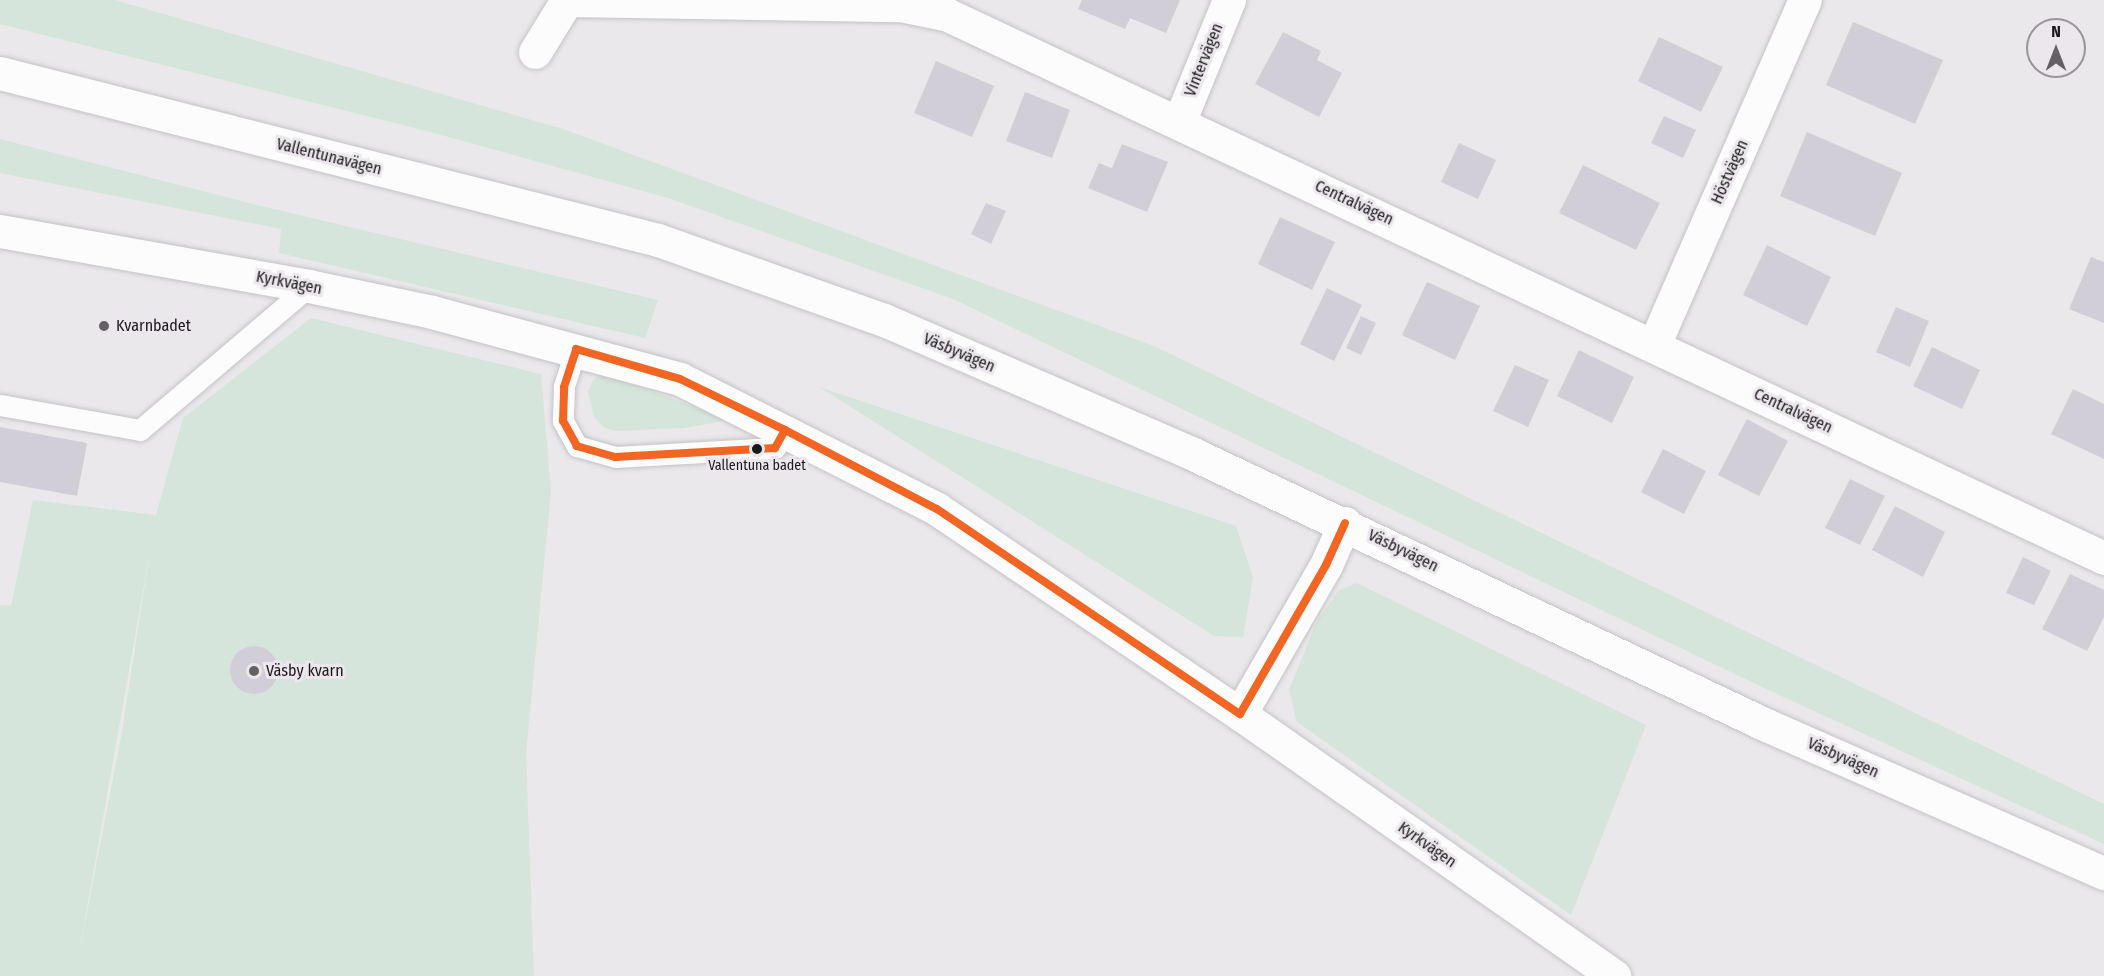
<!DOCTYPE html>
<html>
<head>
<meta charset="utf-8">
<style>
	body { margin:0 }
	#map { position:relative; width:2104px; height:976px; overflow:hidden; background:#eae8eb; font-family:"Fira Sans Condensed",sans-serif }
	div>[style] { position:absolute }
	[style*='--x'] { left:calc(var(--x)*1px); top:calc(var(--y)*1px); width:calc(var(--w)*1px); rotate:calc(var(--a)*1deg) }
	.green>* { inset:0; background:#d5e5db }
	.building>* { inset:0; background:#d2ced7 }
	.round { border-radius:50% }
	.roads { filter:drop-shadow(0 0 2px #c4c3c5) drop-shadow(0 0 2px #c4c3c5) }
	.lane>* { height:21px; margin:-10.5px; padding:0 10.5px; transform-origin:10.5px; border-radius:10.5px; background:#fcfcfc }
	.street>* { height:33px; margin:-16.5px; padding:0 16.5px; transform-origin:16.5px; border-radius:16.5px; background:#fcfcfc }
	.secondary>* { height:33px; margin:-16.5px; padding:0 16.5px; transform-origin:16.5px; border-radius:16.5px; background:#fcfcfc }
	.bus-1>* { height:8px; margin:-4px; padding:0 4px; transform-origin:4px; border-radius:4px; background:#f26522 }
	.dots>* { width:16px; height:16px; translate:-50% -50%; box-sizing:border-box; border:3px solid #ebe7ec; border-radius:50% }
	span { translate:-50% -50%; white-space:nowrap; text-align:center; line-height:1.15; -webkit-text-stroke:6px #ebe7ec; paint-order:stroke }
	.bus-label { font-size:14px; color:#1a191a }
	.street-label { font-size:16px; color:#1a191a }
	.poi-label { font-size:16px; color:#1a191a }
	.left { translate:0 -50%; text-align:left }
	.north { position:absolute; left:2026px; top:18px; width:60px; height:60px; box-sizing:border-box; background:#ebe7ec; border:2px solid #979598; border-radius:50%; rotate:0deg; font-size:16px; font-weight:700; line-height:24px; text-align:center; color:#1a191a }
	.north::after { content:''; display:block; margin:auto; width:21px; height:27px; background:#636163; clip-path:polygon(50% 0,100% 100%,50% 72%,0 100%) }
</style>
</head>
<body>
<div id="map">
	<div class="green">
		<i style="clip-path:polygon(0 0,115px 0,563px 129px,1154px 346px,2104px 804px,2104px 844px,1764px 688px,953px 299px,668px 198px,434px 133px,0 24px)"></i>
		<i style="clip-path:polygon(0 139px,257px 205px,658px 300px,645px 338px,279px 253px,281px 229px,0 173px)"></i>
		<i style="clip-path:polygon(evenodd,311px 318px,541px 374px,551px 491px,526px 755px,534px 976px,0 976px,0 605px,11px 606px,33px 500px,156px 515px,183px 418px,311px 318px,149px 557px,122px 732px,80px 949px,80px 948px,149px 557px)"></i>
		<i style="clip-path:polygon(602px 373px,722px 417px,722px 421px,684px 428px,615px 431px,603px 427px,594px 417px,588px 392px,593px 380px)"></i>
		<i style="clip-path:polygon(819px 387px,1236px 526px,1253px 577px,1243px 637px,1214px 636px)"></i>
		<i style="clip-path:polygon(1357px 583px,1646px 725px,1571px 915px,1297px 722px,1289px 690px,1317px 621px,1339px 590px)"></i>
	</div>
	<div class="building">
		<i style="clip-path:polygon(1082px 0,1180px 0,1166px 33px,1130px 18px,1125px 29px,1078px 9px)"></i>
		<i style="clip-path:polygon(1853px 22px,1943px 60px,1915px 124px,1826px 85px)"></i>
		<i style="clip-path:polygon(1283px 32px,1321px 51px,1317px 60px,1342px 73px,1319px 117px,1255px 84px)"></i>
		<i style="clip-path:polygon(1659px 37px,1723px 67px,1701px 112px,1638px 81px)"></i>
		<i style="clip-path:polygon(936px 61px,994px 86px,972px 137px,914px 113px)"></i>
		<i style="clip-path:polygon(1025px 92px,1070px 110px,1052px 158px,1006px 141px)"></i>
		<i style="clip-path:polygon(1664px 116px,1696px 130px,1683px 158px,1651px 143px)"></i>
		<i style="clip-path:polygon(1807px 132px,1902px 173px,1875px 236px,1780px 196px)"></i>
		<i style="clip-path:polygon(1459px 143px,1496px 160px,1478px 199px,1441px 182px)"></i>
		<i style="clip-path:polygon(1122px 144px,1168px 162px,1147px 212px,1088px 188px,1099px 163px,1112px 168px)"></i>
		<i style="clip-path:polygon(1583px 165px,1660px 203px,1636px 250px,1559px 213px)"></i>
		<i style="clip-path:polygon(986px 203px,1006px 211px,991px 244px,971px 234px)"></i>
		<i style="clip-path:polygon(1280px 217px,1335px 242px,1312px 290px,1258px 264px)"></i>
		<i style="clip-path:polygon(1767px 245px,1831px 277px,1807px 326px,1743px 295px)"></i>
		<i style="clip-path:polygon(2091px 257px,2104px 262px,2104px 323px,2069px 309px)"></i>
		<i style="clip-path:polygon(1427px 282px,1480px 306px,1455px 360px,1402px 335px)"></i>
		<i style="clip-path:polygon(1327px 288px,1362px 305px,1334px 361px,1300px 344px)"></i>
		<i style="clip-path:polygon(1896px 307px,1929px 321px,1910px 367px,1876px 352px)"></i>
		<i style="clip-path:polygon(1361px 316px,1376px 323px,1361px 355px,1346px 348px)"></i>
		<i style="clip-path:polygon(1932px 347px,1980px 370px,1962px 409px,1913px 386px)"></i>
		<i style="clip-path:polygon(1579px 350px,1634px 377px,1612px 423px,1557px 396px)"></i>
		<i style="clip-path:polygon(1515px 365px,1549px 380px,1528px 427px,1493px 411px)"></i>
		<i style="clip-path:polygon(2073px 389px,2104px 404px,2104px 459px,2051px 434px)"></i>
		<i style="clip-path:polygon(1747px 419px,1788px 441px,1759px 496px,1718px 475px)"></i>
		<i style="clip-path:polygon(0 427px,87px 443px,77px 496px,0 482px)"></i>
		<i style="clip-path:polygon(1663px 449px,1706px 471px,1684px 514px,1641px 492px)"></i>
		<i style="clip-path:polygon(1850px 479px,1885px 496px,1860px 545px,1825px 528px)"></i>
		<i style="clip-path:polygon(1895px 506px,1945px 532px,1923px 577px,1872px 550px)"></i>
		<i style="clip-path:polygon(2023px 557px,2051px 571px,2034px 605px,2006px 593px)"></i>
		<i style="clip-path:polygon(2070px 574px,2104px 590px,2104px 617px,2087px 651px,2042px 629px)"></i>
		<i class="round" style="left:230px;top:646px;width:48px;height:48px"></i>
	</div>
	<div class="roads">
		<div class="lane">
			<i style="--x:576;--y:349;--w:40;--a:108"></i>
			<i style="--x:564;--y:387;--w:34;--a:92"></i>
			<i style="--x:563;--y:421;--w:29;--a:61"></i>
			<i style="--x:577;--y:446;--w:40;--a:16"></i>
			<i style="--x:615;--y:457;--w:160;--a:-3.2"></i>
			<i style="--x:775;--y:448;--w:21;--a:-61"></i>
			<i style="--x:0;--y:405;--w:142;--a:10.1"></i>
			<i style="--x:140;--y:430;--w:222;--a:-40.4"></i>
		</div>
		<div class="street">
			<i style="--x:566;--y:0;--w:335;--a:0.9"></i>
			<i style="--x:901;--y:5;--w:48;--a:12"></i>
			<i style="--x:948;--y:15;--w:1277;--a:25.16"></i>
			<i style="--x:535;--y:52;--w:61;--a:-58.4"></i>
			<i style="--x:1180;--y:120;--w:130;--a:-67.8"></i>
			<i style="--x:0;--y:231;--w:314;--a:10.1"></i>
			<i style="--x:309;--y:286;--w:126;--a:11.9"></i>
			<i style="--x:432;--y:312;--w:257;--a:15.1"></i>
			<i style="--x:680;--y:379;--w:288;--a:26.8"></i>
			<i style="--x:937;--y:509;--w:366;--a:34.1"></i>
			<i style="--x:1240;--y:714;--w:457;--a:35"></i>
			<i style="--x:1654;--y:345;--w:377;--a:-66.4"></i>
			<i style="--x:1240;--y:714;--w:172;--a:-60"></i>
			<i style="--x:1326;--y:565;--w:46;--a:-65.7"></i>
		</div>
		<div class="secondary">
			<i style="--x:0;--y:73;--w:679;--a:14.24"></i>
			<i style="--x:658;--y:240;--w:240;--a:19.5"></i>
			<i style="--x:884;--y:320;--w:335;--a:23.4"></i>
			<i style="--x:1191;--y:453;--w:634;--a:25.31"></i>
			<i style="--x:1764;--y:724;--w:371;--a:23.7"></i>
		</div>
	</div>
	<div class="bus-1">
		<i style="--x:576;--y:349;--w:108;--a:16.1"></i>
		<i style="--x:680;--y:379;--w:117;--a:25.9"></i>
		<i style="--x:785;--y:430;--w:21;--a:119"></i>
		<i style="--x:775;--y:448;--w:160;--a:176.8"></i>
		<i style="--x:615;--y:457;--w:40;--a:-164"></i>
		<i style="--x:577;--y:446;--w:29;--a:-119"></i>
		<i style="--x:563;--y:421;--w:34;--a:-88"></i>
		<i style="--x:564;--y:387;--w:40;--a:-72"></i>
		<i style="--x:785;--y:430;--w:171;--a:27.5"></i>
		<i style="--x:937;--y:509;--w:366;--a:34.1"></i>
		<i style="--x:1240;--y:714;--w:172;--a:-60"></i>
		<i style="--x:1326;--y:565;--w:46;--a:-65.7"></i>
	</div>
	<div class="dots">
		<i style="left:104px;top:326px;background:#636163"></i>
		<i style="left:757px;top:449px;background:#1a191a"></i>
		<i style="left:254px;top:671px;background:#636163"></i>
	</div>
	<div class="bus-label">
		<span style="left:757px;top:466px">Vallentuna badet</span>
	</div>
	<div class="street-label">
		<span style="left:1204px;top:60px;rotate:-68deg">Vintervägen</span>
		<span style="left:329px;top:157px;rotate:14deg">Vallentunavägen</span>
		<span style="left:1730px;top:172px;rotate:-66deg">Höstvägen</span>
		<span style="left:1354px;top:203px;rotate:25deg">Centralvägen</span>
		<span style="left:289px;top:283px;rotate:11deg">Kyrkvägen</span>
		<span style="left:959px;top:353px;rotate:23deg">Väsbyvägen</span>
		<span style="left:1793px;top:411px;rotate:25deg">Centralvägen</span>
		<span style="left:1403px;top:551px;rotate:26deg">Väsbyvägen</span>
		<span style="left:1843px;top:758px;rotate:24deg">Väsbyvägen</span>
		<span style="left:1427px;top:845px;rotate:35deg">Kyrkvägen</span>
	</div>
	<div class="poi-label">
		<span class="left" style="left:116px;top:326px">Kvarnbadet</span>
		<span class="left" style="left:266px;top:671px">Väsby kvarn</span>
	</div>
	<div class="north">N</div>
</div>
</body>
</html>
